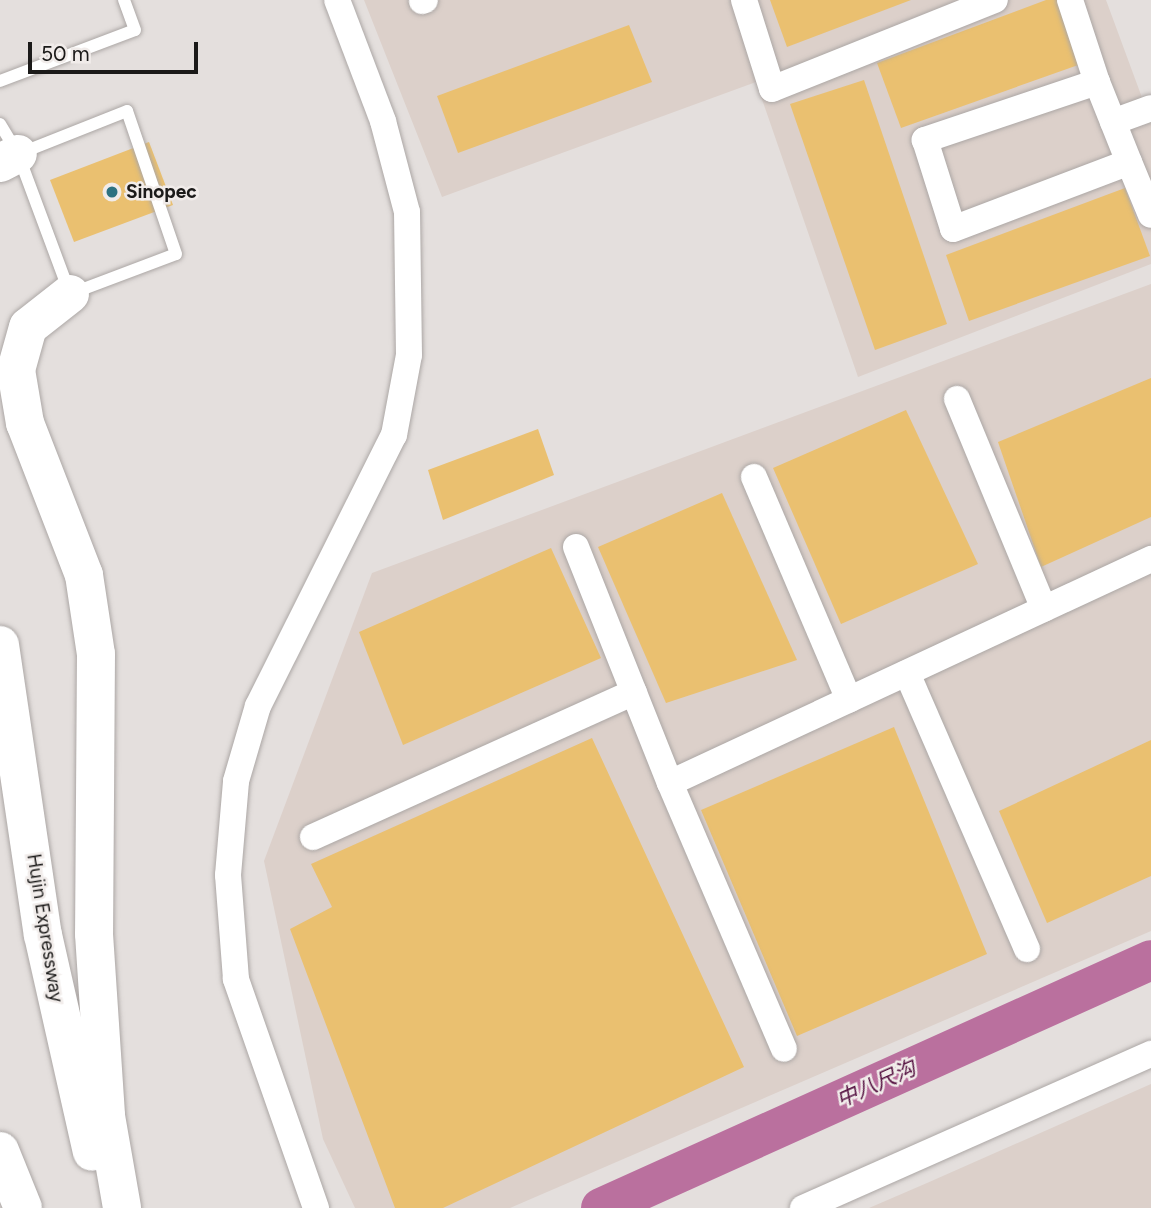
<!DOCTYPE html>
<html>
<head>
<meta charset="utf-8">
<style>
	body { margin:0 }
	#map { position:relative; width:1151px; height:1208px; overflow:hidden; background:#e4dfdd; font-family:Figtree,"Noto Sans SC",sans-serif }
	div>[style] { position:absolute }
	[style*='--x'] { left:calc(var(--x)*1px); top:calc(var(--y)*1px); width:calc(var(--w)*1px); rotate:calc(var(--a)*1deg) }
	.built>* { inset:0; background:#dcd0ca }
	.river>* { height:40px; margin:-20px; padding:0 20px; transform-origin:20px; border-radius:20px; background:#ba709e }
	.building>* { inset:0; background:#eac070 }
	.roads { filter:drop-shadow(0 0 2px #aca7a5) drop-shadow(0 0 2px #aca7a5) }
	.service>* { height:12px; margin:-6px; padding:0 6px; transform-origin:6px; border-radius:6px; background:#fff }
	.minor>* { height:26px; margin:-13px; padding:0 13px; transform-origin:13px; border-radius:13px; background:#fff }
	.motorway>* { height:38px; margin:-19px; padding:0 19px; transform-origin:19px; border-radius:19px; background:#fff }
	.dots>* { width:19px; height:19px; translate:-50% -50%; box-sizing:border-box; border:4px solid #f1ecea; border-radius:50% }
	span { translate:-50% -50%; white-space:nowrap; text-align:center; line-height:1.15; -webkit-text-stroke:5px #f1ecea; paint-order:stroke }
	.poi-label { font-size:19px; color:#1b1a19; font-weight:700 }
	.left { translate:0 -50%; text-align:left }
	.street-label { font-size:19px; color:#1b1a19 }
	.water-label { font-size:21px; color:#541040; font-style:italic }
	.scale { position:absolute; left:28px; top:42px; width:170px; height:32px; box-sizing:border-box; border:4px solid #1b1a19; border-top:0; padding-left:9px; font-size:21px; line-height:24px; white-space:nowrap; color:#1b1a19; -webkit-text-stroke:5px #f1ecea; paint-order:stroke }
</style>
</head>
<body>
<div id="map">
	<div class="built">
		<i style="clip-path:polygon(364px 0,1106px 0,1151px 122px,1151px 264px,858px 377px,756px 82px,442px 197px)"></i>
		<i style="clip-path:polygon(1151px 284px,1151px 931px,510px 1208px,355px 1208px,323px 1139px,264px 861px,372px 573px)"></i>
		<i style="clip-path:polygon(1151px 1084px,1151px 1208px,869px 1208px,927px 1183px)"></i>
	</div>
	<div class="river">
		<i style="--x:601;--y:1208;--w:603;--a:-24.27"></i>
	</div>
	<div class="building">
		<i style="clip-path:polygon(770px 0,911px 0,787px 47px)"></i>
		<i style="clip-path:polygon(1046px 0,1058px 0,1081px 64px,901px 128px,877px 63px)"></i>
		<i style="clip-path:polygon(629px 25px,652px 82px,458px 153px,437px 96px)"></i>
		<i style="clip-path:polygon(864px 80px,947px 324px,875px 350px,790px 104px)"></i>
		<i style="clip-path:polygon(149px 142px,173px 205px,74px 242px,50px 180px)"></i>
		<i style="clip-path:polygon(1125px 188px,1150px 256px,969px 321px,946px 255px)"></i>
		<i style="clip-path:polygon(1151px 378px,1151px 517px,1041px 567px,998px 442px)"></i>
		<i style="clip-path:polygon(906px 410px,978px 564px,841px 624px,773px 468px)"></i>
		<i style="clip-path:polygon(538px 429px,554px 475px,443px 520px,428px 470px)"></i>
		<i style="clip-path:polygon(722px 493px,797px 660px,666px 703px,598px 547px)"></i>
		<i style="clip-path:polygon(551px 548px,601px 658px,403px 745px,359px 632px)"></i>
		<i style="clip-path:polygon(894px 727px,987px 954px,797px 1036px,701px 810px)"></i>
		<i style="clip-path:polygon(592px 738px,744px 1067px,443px 1208px,395px 1208px,290px 929px,332px 907px,311px 864px)"></i>
		<i style="clip-path:polygon(1151px 740px,1151px 876px,1047px 923px,999px 811px)"></i>
	</div>
	<div class="roads">
		<div class="service">
			<i style="--x:0;--y:81;--w:144;--a:-20.7"></i>
			<i style="--x:135;--y:30;--w:32;--a:-110"></i>
			<i style="--x:0;--y:124;--w:35;--a:59"></i>
			<i style="--x:18;--y:154;--w:149;--a:69.6"></i>
			<i style="--x:70;--y:294;--w:113;--a:-20.7"></i>
			<i style="--x:176;--y:254;--w:151;--a:-108.9"></i>
			<i style="--x:127;--y:111;--w:114;--a:158.4"></i>
		</div>
		<div class="minor">
			<i style="--x:744;--y:0;--w:93;--a:72.5"></i>
			<i style="--x:772;--y:89;--w:240;--a:-21.8"></i>
			<i style="--x:1070;--y:0;--w:86;--a:71.8"></i>
			<i style="--x:1097;--y:82;--w:182;--a:161.4"></i>
			<i style="--x:925;--y:140;--w:93;--a:72.5"></i>
			<i style="--x:953;--y:229;--w:188;--a:-20.8"></i>
			<i style="--x:1129;--y:162;--w:57;--a:67.5"></i>
			<i style="--x:422;--y:1;--w:3;--a:-18"></i>
			<i style="--x:1097;--y:82;--w:86;--a:68.2"></i>
			<i style="--x:1113;--y:122;--w:40;--a:-20.2"></i>
			<i style="--x:957;--y:399;--w:227;--a:67.5"></i>
			<i style="--x:754;--y:477;--w:242;--a:66.9"></i>
			<i style="--x:576;--y:547;--w:254;--a:68.3"></i>
			<i style="--x:670;--y:783;--w:531;--a:-24.97"></i>
			<i style="--x:907;--y:673;--w:301;--a:66.5"></i>
			<i style="--x:670;--y:783;--w:289;--a:66.8"></i>
			<i style="--x:313;--y:837;--w:352;--a:-24.3"></i>
			<i style="--x:316;--y:1208;--w:243;--a:-109.3"></i>
			<i style="--x:236;--y:979;--w:104;--a:-94.4"></i>
			<i style="--x:228;--y:875;--w:94;--a:-85.1"></i>
			<i style="--x:236;--y:781;--w:78;--a:-73.7"></i>
			<i style="--x:258;--y:706;--w:303;--a:-63.4"></i>
			<i style="--x:394;--y:435;--w:81;--a:-79.4"></i>
			<i style="--x:409;--y:355;--w:143;--a:-90.8"></i>
			<i style="--x:407;--y:212;--w:94;--a:-104.8"></i>
			<i style="--x:383;--y:121;--w:129;--a:-110.8"></i>
			<i style="--x:803;--y:1208;--w:381;--a:-23.9"></i>
		</div>
		<div class="motorway">
			<i style="--x:0;--y:163;--w:20;--a:-27"></i>
			<i style="--x:70;--y:294;--w:53;--a:141.8"></i>
			<i style="--x:28;--y:327;--w:45;--a:105.6"></i>
			<i style="--x:16;--y:370;--w:54;--a:80.4"></i>
			<i style="--x:25;--y:423;--w:163;--a:68.8"></i>
			<i style="--x:84;--y:575;--w:80;--a:81.4"></i>
			<i style="--x:96;--y:654;--w:280;--a:90.4"></i>
			<i style="--x:94;--y:934;--w:182;--a:86.2"></i>
			<i style="--x:106;--y:1116;--w:93;--a:80.1"></i>
			<i style="--x:0;--y:645;--w:293;--a:81.6"></i>
			<i style="--x:43;--y:935;--w:222;--a:77.3"></i>
			<i style="--x:0;--y:1151;--w:61;--a:68"></i>
		</div>
	</div>
	<div class="dots">
		<i style="left:112px;top:192px;background:#2d7281"></i>
	</div>
	<div class="poi-label">
		<span class="left" style="left:126px;top:192px">Sinopec</span>
	</div>
	<div class="street-label">
		<span style="left:45px;top:928px;rotate:81deg">Hujin Expressway</span>
	</div>
	<div class="water-label">
		<span style="left:876px;top:1084px;rotate:-24deg">中八尺沟</span>
	</div>
	<div class="scale">50 m</div>
</div>
</body>
</html>
